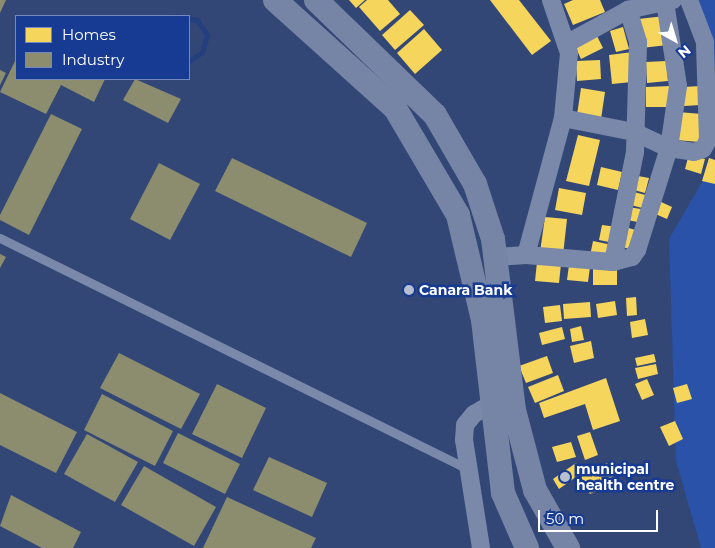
<!DOCTYPE html>
<html>
<head>
<meta charset="utf-8">
<style>
	body { margin:0 }
	#map { position:relative; width:715px; height:548px; overflow:hidden; background:#334776; font-family:Montserrat,sans-serif }
	div>[style] { position:absolute }
	[style*='--x'] { left:calc(var(--x)*1px); top:calc(var(--y)*1px); width:calc(var(--w)*1px); rotate:calc(var(--a)*1deg) }
	.green>* { inset:0; background:#2a52a9 }
	.homes>* { inset:0; background:#f6d55c }
	.industry>* { inset:0; background:#8c8c6e }
	.stream>* { height:5px; margin:-2.5px; padding:0 2.5px; transform-origin:2.5px; border-radius:2.5px; background:#243f7e }
	.lane>* { height:9px; margin:-4.5px; padding:0 4.5px; transform-origin:4.5px; border-radius:4.5px; background:#7a89a9 }
	.street>* { height:18px; margin:-9px; padding:0 9px; transform-origin:9px; border-radius:9px; background:#7a89a9 }
	.secondary>* { height:24px; margin:-12px; padding:0 12px; transform-origin:12px; border-radius:12px; background:#7684a5 }
	.dots>* { width:14px; height:14px; translate:-50% -50%; box-sizing:border-box; border:2px solid #173b92; border-radius:50% }
	span { translate:-50% -50%; white-space:nowrap; text-align:center; line-height:1.15; -webkit-text-stroke:5px #173b92; paint-order:stroke }
	.poi-label { font-size:14px; color:#fff; font-weight:700 }
	.left { translate:0 -50%; text-align:left }
	.legend { position:absolute; left:15px; top:15px; width:175px; height:65px; box-sizing:border-box; background:#173b92; border:1px solid #7489be; margin:0; padding:6px 9px; list-style:none; font-size:15px; color:#fff }
	.legend li { display:flex; align-items:center; gap:10px; height:25px }
	.legend b { width:25px; border:1px solid #7489be }
	.north { position:absolute; left:650px; top:15px; width:50px; height:50px; -webkit-text-stroke:4px #173b92; paint-order:stroke; rotate:141deg; font-size:14px; font-weight:700; line-height:20px; text-align:center; color:#fff }
	.north::after { content:''; display:block; margin:auto; width:18px; height:22px; background:#fff; clip-path:polygon(50% 0,100% 100%,50% 72%,0 100%) }
	.scale { position:absolute; left:538px; top:510px; width:120px; height:22px; box-sizing:border-box; border:2px solid #fff; border-top:0; padding-left:6px; font-size:15px; line-height:18px; white-space:nowrap; color:#fff; -webkit-text-stroke:4px #173b92; paint-order:stroke }
</style>
</head>
<body>
<div id="map">
	<div class="green">
		<i style="clip-path:polygon(697px 0,715px 0,715px 68px)"></i>
		<i style="clip-path:polygon(715px 160px,715px 548px,701px 548px,676px 461px,669px 239px)"></i>
	</div>
	<div class="homes">
		<i style="clip-path:polygon(349px 0,365px 0,356px 8px)"></i>
		<i style="clip-path:polygon(367px 0,388px 0,400px 14px,380px 31px,359px 7px)"></i>
		<i style="clip-path:polygon(490px 0,519px 0,551px 41px,532px 55px)"></i>
		<i style="clip-path:polygon(573px 0,600px 0,605px 12px,573px 25px,564px 4px)"></i>
		<i style="clip-path:polygon(410px 10px,424px 25px,395px 50px,382px 35px)"></i>
		<i style="clip-path:polygon(665px 16px,668px 45px,641px 48px,638px 19px)"></i>
		<i style="clip-path:polygon(623px 27px,629px 49px,616px 52px,610px 31px)"></i>
		<i style="clip-path:polygon(424px 29px,442px 50px,415px 74px,397px 53px)"></i>
		<i style="clip-path:polygon(596px 34px,603px 48px,581px 59px,574px 44px)"></i>
		<i style="clip-path:polygon(633px 52px,632px 82px,612px 84px,609px 55px)"></i>
		<i style="clip-path:polygon(600px 60px,601px 79px,577px 81px,576px 61px)"></i>
		<i style="clip-path:polygon(666px 61px,668px 81px,647px 83px,646px 62px)"></i>
		<i style="clip-path:polygon(671px 86px,671px 107px,646px 107px,646px 87px)"></i>
		<i style="clip-path:polygon(701px 86px,701px 105px,684px 106px,683px 87px)"></i>
		<i style="clip-path:polygon(581px 88px,605px 92px,601px 119px,577px 115px)"></i>
		<i style="clip-path:polygon(678px 112px,702px 114px,699px 142px,676px 140px)"></i>
		<i style="clip-path:polygon(578px 135px,600px 140px,589px 186px,566px 181px)"></i>
		<i style="clip-path:polygon(689px 154px,705px 159px,701px 174px,685px 169px)"></i>
		<i style="clip-path:polygon(709px 158px,715px 160px,715px 184px,702px 181px)"></i>
		<i style="clip-path:polygon(601px 167px,622px 172px,618px 190px,597px 185px)"></i>
		<i style="clip-path:polygon(638px 176px,649px 178px,645px 193px,634px 190px)"></i>
		<i style="clip-path:polygon(559px 188px,586px 193px,582px 215px,555px 210px)"></i>
		<i style="clip-path:polygon(634px 192px,649px 196px,646px 209px,631px 205px)"></i>
		<i style="clip-path:polygon(659px 201px,672px 207px,667px 219px,653px 213px)"></i>
		<i style="clip-path:polygon(629px 207px,646px 210px,643px 223px,627px 220px)"></i>
		<i style="clip-path:polygon(545px 217px,567px 219px,563px 255px,540px 252px)"></i>
		<i style="clip-path:polygon(602px 225px,617px 227px,614px 243px,599px 240px)"></i>
		<i style="clip-path:polygon(625px 227px,639px 231px,633px 250px,619px 246px)"></i>
		<i style="clip-path:polygon(593px 241px,612px 245px,609px 260px,590px 256px)"></i>
		<i style="clip-path:polygon(537px 262px,561px 264px,559px 283px,535px 281px)"></i>
		<i style="clip-path:polygon(569px 265px,590px 267px,588px 282px,567px 280px)"></i>
		<i style="clip-path:polygon(593px 268px,617px 269px,617px 285px,593px 285px)"></i>
		<i style="clip-path:polygon(636px 297px,637px 315px,627px 316px,626px 298px)"></i>
		<i style="clip-path:polygon(615px 301px,617px 315px,598px 318px,596px 304px)"></i>
		<i style="clip-path:polygon(590px 302px,591px 317px,564px 319px,563px 304px)"></i>
		<i style="clip-path:polygon(560px 305px,562px 321px,545px 323px,543px 307px)"></i>
		<i style="clip-path:polygon(645px 319px,648px 335px,632px 338px,630px 322px)"></i>
		<i style="clip-path:polygon(581px 326px,584px 340px,572px 342px,570px 329px)"></i>
		<i style="clip-path:polygon(562px 327px,565px 339px,542px 345px,539px 333px)"></i>
		<i style="clip-path:polygon(591px 341px,594px 358px,574px 363px,570px 346px)"></i>
		<i style="clip-path:polygon(654px 354px,656px 362px,637px 366px,635px 358px)"></i>
		<i style="clip-path:polygon(547px 356px,553px 373px,526px 383px,519px 366px)"></i>
		<i style="clip-path:polygon(656px 364px,658px 374px,638px 379px,635px 368px)"></i>
		<i style="clip-path:polygon(558px 375px,564px 391px,535px 403px,528px 387px)"></i>
		<i style="clip-path:polygon(606px 378px,620px 421px,593px 430px,585px 404px,544px 418px,539px 403px)"></i>
		<i style="clip-path:polygon(647px 379px,654px 395px,642px 400px,635px 384px)"></i>
		<i style="clip-path:polygon(687px 384px,692px 399px,677px 403px,673px 388px)"></i>
		<i style="clip-path:polygon(675px 421px,683px 439px,669px 446px,660px 427px)"></i>
		<i style="clip-path:polygon(590px 432px,598px 455px,585px 460px,577px 436px)"></i>
		<i style="clip-path:polygon(571px 442px,576px 457px,557px 462px,552px 447px)"></i>
		<i style="clip-path:polygon(576px 463px,583px 472px,559px 489px,553px 479px)"></i>
		<i style="clip-path:polygon(607px 463px,616px 480px,590px 494px,581px 477px)"></i>
	</div>
	<div class="industry">
		<i style="clip-path:polygon(0 0,6px 0,0 13px)"></i>
		<i style="clip-path:polygon(16px 59px,16px 79px,105px 79px,94px 102px,61px 85px,46px 114px,0 92px)"></i>
		<i style="clip-path:polygon(0 70px,6px 73px,0 85px)"></i>
		<i style="clip-path:polygon(135px 79px,181px 99px,168px 123px,123px 100px)"></i>
		<i style="clip-path:polygon(51px 114px,82px 129px,29px 235px,0 220px,0 215px)"></i>
		<i style="clip-path:polygon(232px 158px,367px 223px,351px 257px,215px 191px)"></i>
		<i style="clip-path:polygon(159px 163px,200px 184px,170px 240px,130px 219px)"></i>
		<i style="clip-path:polygon(0 254px,6px 257px,0 268px)"></i>
		<i style="clip-path:polygon(119px 353px,200px 394px,181px 429px,100px 388px)"></i>
		<i style="clip-path:polygon(217px 384px,266px 408px,242px 458px,192px 434px)"></i>
		<i style="clip-path:polygon(0 393px,77px 432px,56px 473px,0 445px)"></i>
		<i style="clip-path:polygon(102px 394px,173px 431px,155px 466px,84px 430px)"></i>
		<i style="clip-path:polygon(178px 433px,240px 464px,225px 494px,163px 463px)"></i>
		<i style="clip-path:polygon(87px 434px,138px 462px,115px 502px,64px 474px)"></i>
		<i style="clip-path:polygon(269px 457px,327px 483px,312px 517px,253px 490px)"></i>
		<i style="clip-path:polygon(144px 466px,216px 507px,194px 546px,121px 505px)"></i>
		<i style="clip-path:polygon(11px 495px,81px 532px,73px 548px,42px 548px,0 526px)"></i>
		<i style="clip-path:polygon(227px 497px,316px 538px,311px 548px,203px 548px)"></i>
	</div>
	<div class="stream">
		<i style="--x:177;--y:16;--w:20;--a:11"></i>
		<i style="--x:197;--y:20;--w:18;--a:56"></i>
		<i style="--x:207;--y:35;--w:18;--a:106"></i>
		<i style="--x:202;--y:52;--w:16;--a:145"></i>
	</div>
	<div class="lane">
		<i style="--x:0;--y:238;--w:524;--a:26.27"></i>
	</div>
	<div class="street">
		<i style="--x:566;--y:44;--w:71;--a:-28.7"></i>
		<i style="--x:628;--y:10;--w:46;--a:-12.5"></i>
		<i style="--x:563;--y:118;--w:72;--a:11.2"></i>
		<i style="--x:634;--y:132;--w:38;--a:25"></i>
		<i style="--x:669;--y:148;--w:25;--a:9"></i>
		<i style="--x:694;--y:152;--w:9;--a:-18"></i>
		<i style="--x:703;--y:149;--w:10;--a:-61"></i>
		<i style="--x:708;--y:140;--w:98;--a:-91.8"></i>
		<i style="--x:705;--y:42;--w:45;--a:-110.9"></i>
		<i style="--x:526;--y:255;--w:87;--a:4.6"></i>
		<i style="--x:613;--y:262;--w:20;--a:-15"></i>
		<i style="--x:632;--y:257;--w:9;--a:-54"></i>
		<i style="--x:637;--y:250;--w:107;--a:-72.6"></i>
		<i style="--x:669;--y:148;--w:63;--a:-81.7"></i>
		<i style="--x:678;--y:86;--w:85;--a:-98.8"></i>
		<i style="--x:496;--y:257;--w:30;--a:-4"></i>
		<i style="--x:526;--y:255;--w:142;--a:-74.9"></i>
		<i style="--x:563;--y:118;--w:65;--a:-84.7"></i>
		<i style="--x:569;--y:53;--w:56;--a:-108.8"></i>
		<i style="--x:613;--y:262;--w:112;--a:-78.7"></i>
		<i style="--x:635;--y:152;--w:110;--a:-88.4"></i>
		<i style="--x:638;--y:42;--w:34;--a:-107"></i>
		<i style="--x:481;--y:548;--w:109;--a:-98.9"></i>
		<i style="--x:464;--y:440;--w:15;--a:-86"></i>
		<i style="--x:465;--y:425;--w:14;--a:-51"></i>
		<i style="--x:474;--y:414;--w:20;--a:-30"></i>
	</div>
	<div class="secondary">
		<i style="--x:275;--y:0;--w:161;--a:42"></i>
		<i style="--x:395;--y:108;--w:124;--a:59.5"></i>
		<i style="--x:458;--y:215;--w:108;--a:76.6"></i>
		<i style="--x:483;--y:320;--w:174;--a:83.4"></i>
		<i style="--x:503;--y:493;--w:60;--a:66.4"></i>
		<i style="--x:316;--y:0;--w:165;--a:44"></i>
		<i style="--x:435;--y:115;--w:80;--a:59.9"></i>
		<i style="--x:475;--y:184;--w:58;--a:71.9"></i>
		<i style="--x:493;--y:239;--w:172;--a:83"></i>
		<i style="--x:514;--y:410;--w:83;--a:75.3"></i>
		<i style="--x:535;--y:490;--w:67;--a:60.4"></i>
	</div>
	<div class="dots">
		<i style="left:409px;top:290px;background:#b8bfcf"></i>
		<i style="left:565px;top:477px;background:#b8bfcf"></i>
	</div>
	<div class="poi-label">
		<span class="left" style="left:419px;top:290px">Canara Bank</span>
		<span class="left" style="left:576px;top:477px">municipal<br>health centre</span>
	</div>
	<ul class="legend">
	<li><b style="height:14px;background:#f6d55c"></b>Homes</li>
	<li><b style="height:14px;background:#8c8c6e"></b>Industry</li>
	</ul>
	<div class="north">N</div>
	<div class="scale">50 m</div>
</div>
</body>
</html>
